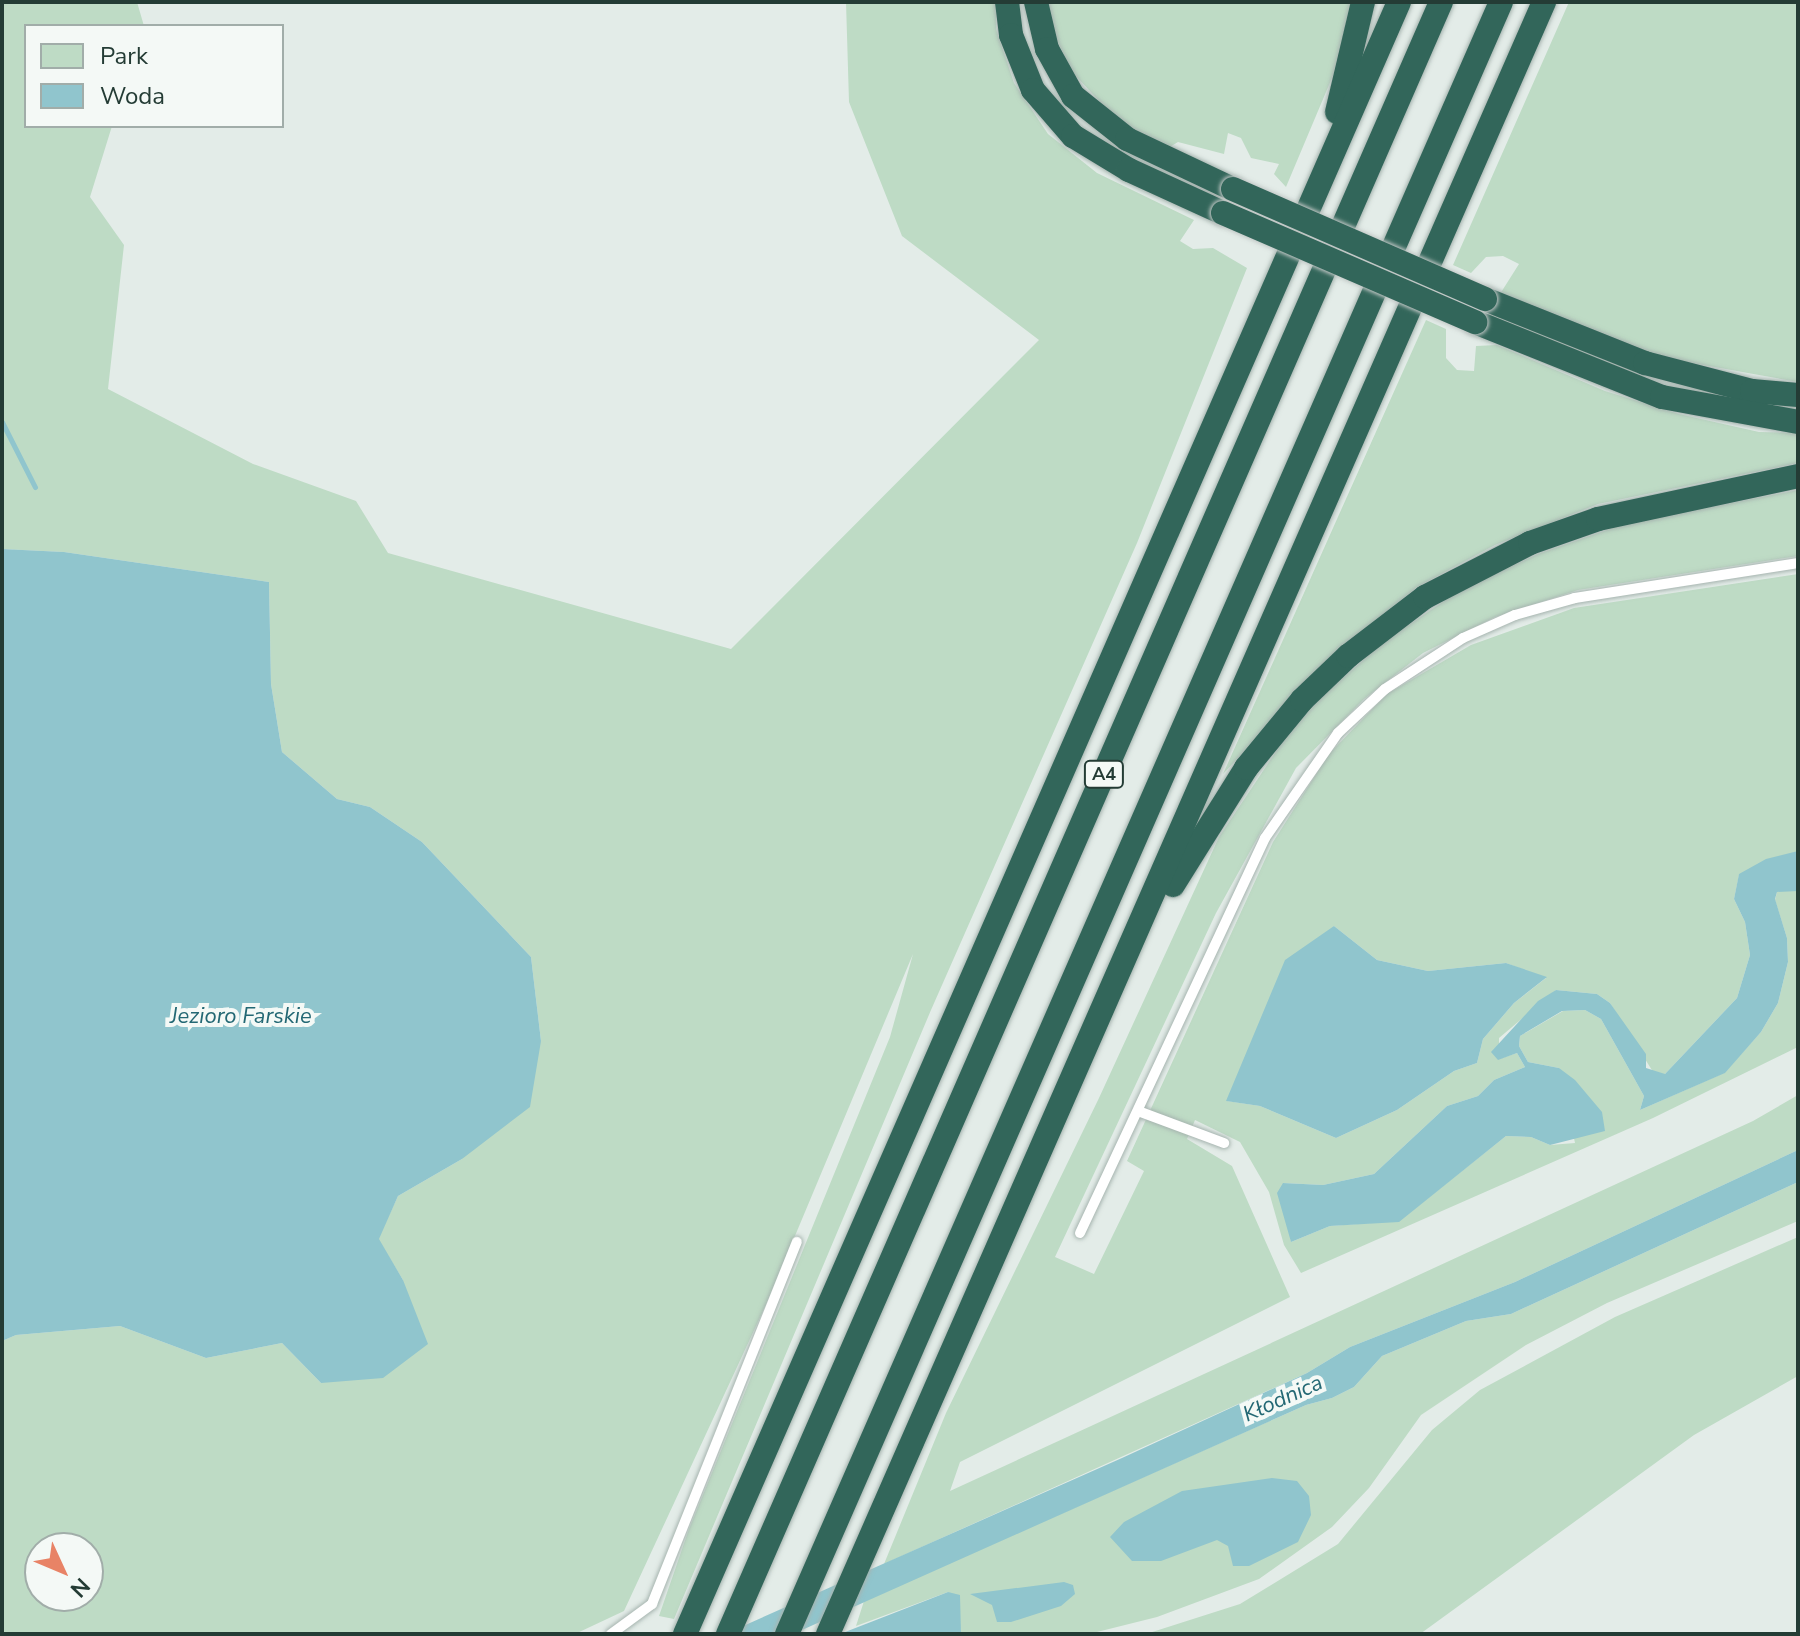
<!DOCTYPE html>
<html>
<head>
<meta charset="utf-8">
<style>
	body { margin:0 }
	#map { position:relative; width:1800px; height:1636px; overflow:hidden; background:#e3ece8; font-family:"Nunito Sans",sans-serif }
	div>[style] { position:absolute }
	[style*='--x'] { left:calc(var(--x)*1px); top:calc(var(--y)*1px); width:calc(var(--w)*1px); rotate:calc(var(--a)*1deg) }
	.green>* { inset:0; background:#bedbc5 }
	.water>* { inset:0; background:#90c5cd }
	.stream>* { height:5px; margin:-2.5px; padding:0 2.5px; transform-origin:2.5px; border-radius:2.5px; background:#90c5cd }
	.roads { filter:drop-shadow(0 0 2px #a6b4af) drop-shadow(0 0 2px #a6b4af) }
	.lane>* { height:10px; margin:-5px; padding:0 5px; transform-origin:5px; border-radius:5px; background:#fff }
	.highway>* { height:24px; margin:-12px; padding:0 12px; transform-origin:12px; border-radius:12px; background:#32665a }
	.bridges { filter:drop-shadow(0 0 2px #c2c8c6) drop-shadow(0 0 2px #c2c8c6) }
	.highway-bridge>* { height:24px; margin:-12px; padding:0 12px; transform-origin:12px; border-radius:12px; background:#32665a }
	span { translate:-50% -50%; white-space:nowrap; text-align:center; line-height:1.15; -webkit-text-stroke:8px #f4f9f6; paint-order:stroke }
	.shield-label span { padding:2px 6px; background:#f4f9f6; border:2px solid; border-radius:6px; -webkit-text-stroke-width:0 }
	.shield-label { font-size:18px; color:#243c35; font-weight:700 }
	.water-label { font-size:22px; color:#236874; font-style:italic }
	.frame { position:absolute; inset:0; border:4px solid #243c35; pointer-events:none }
	.legend { position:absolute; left:24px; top:24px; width:260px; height:104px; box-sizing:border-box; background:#f4f9f6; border:2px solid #a1ada9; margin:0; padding:10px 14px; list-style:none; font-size:24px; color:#243c35 }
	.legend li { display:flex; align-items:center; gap:16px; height:40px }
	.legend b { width:40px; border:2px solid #a1ada9 }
	.north { position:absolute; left:24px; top:1532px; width:80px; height:80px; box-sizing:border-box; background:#f4f9f6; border:2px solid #a1ada9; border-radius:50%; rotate:134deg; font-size:22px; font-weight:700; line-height:32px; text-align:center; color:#243c35 }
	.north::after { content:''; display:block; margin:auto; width:28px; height:36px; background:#e88366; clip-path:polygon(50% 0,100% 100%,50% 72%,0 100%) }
</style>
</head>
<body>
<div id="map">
	<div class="green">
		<i style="clip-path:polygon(evenodd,2px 2px,137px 2px,144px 26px,26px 26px,26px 126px,112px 126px,90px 197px,124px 245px,108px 389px,253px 464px,356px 501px,388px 553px,731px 649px,1039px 340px,902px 236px,849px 102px,846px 2px,996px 2px,996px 29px,1014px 83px,1048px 134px,1097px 173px,1194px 220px,1180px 241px,1193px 249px,1213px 248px,1247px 268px,1137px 543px,931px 1010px,674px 1619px,659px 1616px,689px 1529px,890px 1037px,913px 954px,769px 1298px,624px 1611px,575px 1634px,2px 1634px,2px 1341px,16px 1335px,120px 1326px,206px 1358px,282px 1343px,321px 1383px,403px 1280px,378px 1239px,398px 1196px,462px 1159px,541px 1041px,531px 957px,422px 842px,370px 807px,337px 799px,282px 752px,271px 684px,269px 582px,64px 552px,2px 549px,2px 2px,40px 1548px,88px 1548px,88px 1596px,40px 1596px,40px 1548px)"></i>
		<i style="clip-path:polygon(1049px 2px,1351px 2px,1334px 73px,1286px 187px,1274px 174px,1279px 164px,1251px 158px,1241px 138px,1228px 133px,1224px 154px,1178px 142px,1168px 148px,1120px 123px,1073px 73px,1053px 32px)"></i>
		<i style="clip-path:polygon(1569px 2px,1798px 2px,1798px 382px,1659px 357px,1500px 294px,1519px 264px,1503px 256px,1486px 257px,1471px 273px,1453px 265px)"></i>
		<i style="clip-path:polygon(1426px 320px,1446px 329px,1446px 358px,1457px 370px,1474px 371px,1476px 346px,1497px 345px,1605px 391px,1679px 414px,1759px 432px,1798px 433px,1798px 463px,1598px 504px,1495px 545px,1417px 587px,1342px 647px,1223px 774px)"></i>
		<i style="clip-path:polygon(evenodd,1798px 490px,1798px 556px,1578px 590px,1495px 617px,1423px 653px,1364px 699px,1296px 768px,1216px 913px,1055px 1257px,1094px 1274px,1144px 1171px,1127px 1161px,1273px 842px,1329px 754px,1387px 694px,1471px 645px,1574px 608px,1798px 574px,1798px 851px,1739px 875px,1734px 899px,1745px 922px,1750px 955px,1737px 998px,1665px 1074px,1655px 1075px,1610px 1003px,1597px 994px,1556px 990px,1499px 1038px,1499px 1059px,1517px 1053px,1525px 1067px,1494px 1080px,1478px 1096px,1447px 1106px,1374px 1174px,1323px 1185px,1283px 1183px,1291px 1242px,1330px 1226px,1399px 1221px,1506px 1136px,1531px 1137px,1550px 1145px,1575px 1143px,1559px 1068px,1528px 1062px,1519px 1046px,1520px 1036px,1563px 1011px,1585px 1010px,1601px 1019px,1644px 1096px,1640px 1110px,1724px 1073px,1761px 1032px,1778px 1003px,1788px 962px,1787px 938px,1775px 900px,1777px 892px,1792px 888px,1798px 891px,1798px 1047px,1653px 1118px,1301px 1273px,1284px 1245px,1269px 1192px,1240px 1142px,1195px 1120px,1187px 1139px,1232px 1166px,1290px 1297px,960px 1462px,950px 1491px,1753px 1121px,1798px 1095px,1798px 1150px,1515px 1282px,1350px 1347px,1307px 1373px,884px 1564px,946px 1413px,1099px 1098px,1219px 837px,1285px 738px,1318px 700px,1385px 641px,1462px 589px,1538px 554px,1624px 524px,1798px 490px,1334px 926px,1377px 960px,1428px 971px,1506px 963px,1546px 978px,1514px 1003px,1483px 1039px,1477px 1063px,1454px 1071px,1397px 1110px,1336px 1138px,1260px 1106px,1227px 1101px,1334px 926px)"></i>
		<i style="clip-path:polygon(1798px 1182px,1798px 1221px,1607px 1303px,1526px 1345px,1421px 1415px,1369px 1488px,1332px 1527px,1259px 1579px,1157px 1617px,1089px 1634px,961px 1634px,957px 1602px,948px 1592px,856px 1626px,864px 1601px,1306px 1405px,1332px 1398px,1354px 1387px,1382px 1356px,1466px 1321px,1511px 1314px)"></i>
		<i style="clip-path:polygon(1798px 1237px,1798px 1376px,1694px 1435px,1420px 1634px,1146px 1634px,1240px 1604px,1338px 1544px,1432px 1430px,1480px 1390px,1615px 1317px)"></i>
	</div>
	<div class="water">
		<i style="clip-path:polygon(2px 549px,64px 552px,269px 582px,271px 684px,282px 752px,337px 799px,370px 807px,422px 842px,531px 957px,541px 1041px,530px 1107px,462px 1159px,398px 1196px,379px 1239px,403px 1280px,428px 1344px,383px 1378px,321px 1383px,282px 1343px,206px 1358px,120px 1326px,16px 1335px,2px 1341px)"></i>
		<i style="clip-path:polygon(1798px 851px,1798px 891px,1777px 892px,1775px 899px,1787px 938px,1788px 962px,1778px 1003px,1761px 1032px,1725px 1073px,1640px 1110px,1644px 1096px,1601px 1019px,1585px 1010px,1562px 1011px,1520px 1036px,1519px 1046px,1528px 1062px,1559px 1068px,1575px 1080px,1602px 1112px,1605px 1131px,1550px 1145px,1531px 1137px,1506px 1136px,1399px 1222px,1330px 1226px,1291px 1242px,1277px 1193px,1283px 1183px,1323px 1185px,1374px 1174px,1447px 1106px,1478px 1096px,1494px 1080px,1525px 1067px,1517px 1053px,1498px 1060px,1491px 1052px,1538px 1001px,1556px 990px,1597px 994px,1610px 1003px,1646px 1054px,1646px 1068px,1665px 1074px,1737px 998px,1750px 955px,1745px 922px,1734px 899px,1739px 874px,1766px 859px)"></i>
		<i style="clip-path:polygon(1334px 926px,1377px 960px,1428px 971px,1506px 963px,1547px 977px,1514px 1003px,1483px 1039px,1477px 1063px,1454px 1071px,1397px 1110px,1336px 1138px,1260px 1106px,1226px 1101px,1285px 960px)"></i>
		<i style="clip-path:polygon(1798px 1150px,1798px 1182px,1511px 1314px,1466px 1321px,1382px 1356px,1354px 1387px,1332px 1398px,1306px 1405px,793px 1634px,725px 1634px,1122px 1458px,1307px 1373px,1350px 1347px,1515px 1282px)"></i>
		<i style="clip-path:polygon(1272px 1478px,1297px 1481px,1309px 1496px,1311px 1515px,1298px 1542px,1249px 1566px,1233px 1566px,1228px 1546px,1217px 1540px,1161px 1561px,1132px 1561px,1110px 1537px,1124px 1522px,1182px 1491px)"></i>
		<i style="clip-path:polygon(1064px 1582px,1073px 1585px,1075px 1594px,1061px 1606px,1011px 1622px,997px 1622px,992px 1605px,970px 1594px)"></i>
		<i style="clip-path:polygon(948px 1592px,960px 1595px,961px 1634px,840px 1634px)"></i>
	</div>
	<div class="stream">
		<i style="--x:2;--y:422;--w:73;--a:63.1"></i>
	</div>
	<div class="roads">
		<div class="lane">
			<i style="--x:1138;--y:1111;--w:92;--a:20.4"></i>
			<i style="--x:1080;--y:1233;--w:436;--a:-64.9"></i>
			<i style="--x:1265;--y:838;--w:128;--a:-55.2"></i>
			<i style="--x:1338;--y:733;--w:64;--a:-43.1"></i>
			<i style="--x:1385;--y:689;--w:93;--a:-33.2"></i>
			<i style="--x:1463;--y:638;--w:57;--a:-23.9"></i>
			<i style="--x:1515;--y:615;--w:62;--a:-15.8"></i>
			<i style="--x:1575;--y:598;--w:226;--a:-8.9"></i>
			<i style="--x:611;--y:1634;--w:51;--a:-36.2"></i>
			<i style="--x:652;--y:1604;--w:390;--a:-68.2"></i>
		</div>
		<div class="highway">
			<i style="--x:1007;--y:2;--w:33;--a:83"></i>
			<i style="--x:1011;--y:35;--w:59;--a:68.2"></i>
			<i style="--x:1033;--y:90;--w:61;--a:49"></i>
			<i style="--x:1073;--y:136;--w:66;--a:31.3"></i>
			<i style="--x:1129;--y:170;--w:103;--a:24.6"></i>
			<i style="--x:1036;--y:2;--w:48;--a:76.8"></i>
			<i style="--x:1047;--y:49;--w:54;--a:61"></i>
			<i style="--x:1073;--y:96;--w:69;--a:38.5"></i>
			<i style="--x:1127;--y:139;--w:117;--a:25.3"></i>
			<i style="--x:1337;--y:112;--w:113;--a:-76.7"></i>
			<i style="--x:1485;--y:299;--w:172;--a:21.8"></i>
			<i style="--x:1645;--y:363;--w:111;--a:14.7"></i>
			<i style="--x:1752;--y:391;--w:46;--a:5"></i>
			<i style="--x:1475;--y:322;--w:201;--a:21.9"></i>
			<i style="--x:1662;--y:397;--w:138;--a:10.4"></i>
			<i style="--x:1173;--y:885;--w:138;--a:-58"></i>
			<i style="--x:1246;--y:768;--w:88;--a:-50.5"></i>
			<i style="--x:1302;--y:700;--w:64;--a:-43.7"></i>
			<i style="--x:1348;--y:656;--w:97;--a:-37.5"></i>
			<i style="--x:1425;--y:597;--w:118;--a:-27.2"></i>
			<i style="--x:1530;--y:543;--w:72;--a:-19.4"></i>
			<i style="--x:1598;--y:519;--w:205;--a:-12.1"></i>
			<i style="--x:685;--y:1634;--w:1781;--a:-66.37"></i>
			<i style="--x:728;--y:1634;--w:1781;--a:-66.4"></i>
			<i style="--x:787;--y:1634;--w:1781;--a:-66.37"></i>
			<i style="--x:828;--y:1634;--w:1782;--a:-66.31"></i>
		</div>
	</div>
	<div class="bridges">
		<div class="highway-bridge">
			<i style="--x:1233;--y:189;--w:275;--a:23.6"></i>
			<i style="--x:1223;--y:213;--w:275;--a:23.4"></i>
		</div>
	</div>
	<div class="shield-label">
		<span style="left:1104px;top:774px">A4</span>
	</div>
	<div class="water-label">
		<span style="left:241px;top:1017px">Jezioro Farskie</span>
		<span style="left:1283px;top:1399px;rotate:-24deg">Kłodnica</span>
	</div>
	<div class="frame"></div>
	<ul class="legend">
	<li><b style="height:22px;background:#bedbc5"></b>Park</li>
	<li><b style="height:22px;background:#90c5cd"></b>Woda</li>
	</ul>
	<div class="north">N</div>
</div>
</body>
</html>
